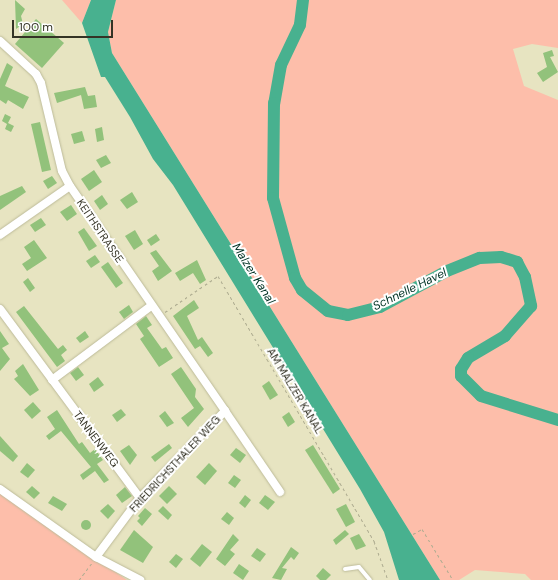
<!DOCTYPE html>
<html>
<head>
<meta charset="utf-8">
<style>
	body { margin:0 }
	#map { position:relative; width:558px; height:580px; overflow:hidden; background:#e7e4c1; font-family:"DM Sans",sans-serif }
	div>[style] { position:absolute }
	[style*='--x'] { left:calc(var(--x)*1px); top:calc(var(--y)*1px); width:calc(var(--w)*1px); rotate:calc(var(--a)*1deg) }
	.green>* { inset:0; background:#fdbeaa }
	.water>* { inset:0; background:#48b18f }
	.river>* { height:12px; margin:-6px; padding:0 6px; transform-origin:6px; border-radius:6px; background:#48b18f }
	.building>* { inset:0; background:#92c27b }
	.round { border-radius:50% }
	.path>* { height:1px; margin-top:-0.5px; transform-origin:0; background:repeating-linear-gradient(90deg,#aeac90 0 3px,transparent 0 6px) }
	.roads { filter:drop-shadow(0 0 1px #bdbb99) drop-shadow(0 0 1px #bdbb99) }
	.lane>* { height:4px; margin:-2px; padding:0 2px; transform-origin:2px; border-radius:2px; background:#fff }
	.street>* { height:8px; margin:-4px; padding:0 4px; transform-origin:4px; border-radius:4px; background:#fff }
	span { translate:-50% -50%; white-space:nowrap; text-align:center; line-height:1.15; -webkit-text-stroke:4px #fff; paint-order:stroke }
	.street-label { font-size:11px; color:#343325 }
	.water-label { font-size:12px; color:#013224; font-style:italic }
	.scale { position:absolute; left:12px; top:20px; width:101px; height:18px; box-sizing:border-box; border:2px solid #343325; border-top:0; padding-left:5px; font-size:12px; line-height:14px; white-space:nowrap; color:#343325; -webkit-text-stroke:3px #fff; paint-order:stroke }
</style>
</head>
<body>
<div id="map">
	<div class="green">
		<i style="clip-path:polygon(62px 0,91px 0,82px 23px)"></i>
		<i style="clip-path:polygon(116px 0,558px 0,558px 48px,532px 44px,513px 49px,524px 86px,558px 100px,558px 580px,531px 580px,525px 574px,475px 570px,459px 580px,440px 580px,112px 53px,108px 32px)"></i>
		<i style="clip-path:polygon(0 493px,127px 580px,0 580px)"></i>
	</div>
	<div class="water">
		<i style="clip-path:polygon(91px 0,116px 0,108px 32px,112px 53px,440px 580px,399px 580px,384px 532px,360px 489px,173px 185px,153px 159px,130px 117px,105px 77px,101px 77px,82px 23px)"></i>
	</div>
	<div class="river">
		<i style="--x:303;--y:0;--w:25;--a:97"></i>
		<i style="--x:300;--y:25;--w:44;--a:115.4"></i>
		<i style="--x:281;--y:65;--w:39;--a:100"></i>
		<i style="--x:274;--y:103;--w:95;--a:90.6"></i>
		<i style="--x:273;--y:198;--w:83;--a:74.6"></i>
		<i style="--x:295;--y:278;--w:14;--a:60"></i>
		<i style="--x:302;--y:290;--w:33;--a:39"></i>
		<i style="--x:328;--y:311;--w:20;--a:11"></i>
		<i style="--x:348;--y:315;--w:33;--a:-14"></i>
		<i style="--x:380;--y:307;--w:76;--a:-28.2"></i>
		<i style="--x:447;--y:271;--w:35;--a:-22"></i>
		<i style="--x:480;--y:258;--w:21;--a:-3"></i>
		<i style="--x:501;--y:257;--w:17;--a:17"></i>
		<i style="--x:517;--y:262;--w:17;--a:62"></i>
		<i style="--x:525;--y:277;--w:30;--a:78"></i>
		<i style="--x:531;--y:306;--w:40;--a:131"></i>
		<i style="--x:505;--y:336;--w:43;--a:149.3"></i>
		<i style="--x:468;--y:358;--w:13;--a:122"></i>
		<i style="--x:461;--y:369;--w:7;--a:90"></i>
		<i style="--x:461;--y:376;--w:28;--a:45"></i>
		<i style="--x:481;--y:396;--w:81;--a:17.3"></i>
	</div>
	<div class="building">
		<i style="clip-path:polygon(15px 0,25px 9px,21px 16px,23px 24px,16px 29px)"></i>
		<i style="clip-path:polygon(36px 19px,64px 43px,42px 68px,15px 44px)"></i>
		<i style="clip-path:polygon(552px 50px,554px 56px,550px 57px,558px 72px,543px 82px,537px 73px,547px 67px,543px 53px)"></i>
		<i style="clip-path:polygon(7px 63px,13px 67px,5px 86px,29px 97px,23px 109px,8px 100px,6px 104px,0 100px,0 79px)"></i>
		<i style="clip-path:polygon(85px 87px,88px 96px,95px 95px,97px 107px,84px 109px,81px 95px,57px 103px,54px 93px)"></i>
		<i style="clip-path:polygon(5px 114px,11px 117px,8px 123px,14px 126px,11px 132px,5px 129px,7px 124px,2px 121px)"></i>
		<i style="clip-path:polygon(40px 122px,51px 170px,42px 172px,31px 124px)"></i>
		<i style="clip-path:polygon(102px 127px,104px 140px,97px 142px,95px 129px)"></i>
		<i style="clip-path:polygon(82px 131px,85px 141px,74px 144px,71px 134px)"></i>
		<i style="clip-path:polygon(106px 155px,111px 163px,101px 168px,96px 160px)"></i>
		<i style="clip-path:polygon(94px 170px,102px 182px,89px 191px,81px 179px)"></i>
		<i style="clip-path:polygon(52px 176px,57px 183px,48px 189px,43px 181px)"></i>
		<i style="clip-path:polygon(22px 186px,26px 192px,0 210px,0 196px)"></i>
		<i style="clip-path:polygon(132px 192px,138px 202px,127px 209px,120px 200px)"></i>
		<i style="clip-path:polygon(102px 195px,108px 204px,100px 210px,94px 201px)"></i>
		<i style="clip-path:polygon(71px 205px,77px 214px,67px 221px,60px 212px)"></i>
		<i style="clip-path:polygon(41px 218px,46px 225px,35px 232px,30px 225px)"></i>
		<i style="clip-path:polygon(84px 228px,97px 246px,89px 251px,78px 232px)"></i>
		<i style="clip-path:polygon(135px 230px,143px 244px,134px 250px,125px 236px)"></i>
		<i style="clip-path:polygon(156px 234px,160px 240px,151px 246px,147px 240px)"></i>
		<i style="clip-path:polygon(34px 240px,47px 258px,27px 271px,22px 264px,31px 258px,24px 247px)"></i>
		<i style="clip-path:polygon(156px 250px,172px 271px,158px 281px,152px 271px,159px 266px,150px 253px)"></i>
		<i style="clip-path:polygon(95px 255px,100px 262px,91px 268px,86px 261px)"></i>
		<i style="clip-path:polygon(197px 260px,206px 280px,200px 284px,193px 273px,180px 281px,175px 273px)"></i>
		<i style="clip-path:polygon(108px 262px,123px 283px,116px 288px,101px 267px)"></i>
		<i style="clip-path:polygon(28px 278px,35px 288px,30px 292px,23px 282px)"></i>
		<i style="clip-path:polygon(194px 300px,199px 308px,187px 316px,198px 340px,202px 337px,213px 353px,208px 357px,200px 346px,195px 349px,173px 316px)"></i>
		<i style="clip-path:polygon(129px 305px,133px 312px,124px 319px,119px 312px)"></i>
		<i style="clip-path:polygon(24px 306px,58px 349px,63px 345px,67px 350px,61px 355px,65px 361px,57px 367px,16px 312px)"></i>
		<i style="clip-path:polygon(146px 316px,152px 325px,147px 328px,162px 349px,166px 347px,173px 358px,159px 367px,140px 339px,144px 336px,136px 324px)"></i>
		<i style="clip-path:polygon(0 331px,9px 344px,2px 348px,10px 359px,0 371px)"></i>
		<i style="clip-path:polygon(85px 331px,89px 337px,80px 343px,76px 338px)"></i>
		<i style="clip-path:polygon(23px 364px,39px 390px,30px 396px,14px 379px,18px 376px,15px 371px)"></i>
		<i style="clip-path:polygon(78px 367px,84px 375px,76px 381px,70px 373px)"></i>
		<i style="clip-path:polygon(181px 367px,196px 389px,195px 397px,204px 409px,188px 427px,181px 418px,194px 408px,171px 374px)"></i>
		<i style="clip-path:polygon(98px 377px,104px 385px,94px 392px,89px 384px)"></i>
		<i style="clip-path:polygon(269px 381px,278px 395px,270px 400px,262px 386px)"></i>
		<i style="clip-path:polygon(33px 402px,41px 411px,32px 419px,24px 410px)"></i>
		<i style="clip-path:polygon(121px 409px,126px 415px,117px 422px,112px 415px)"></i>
		<i style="clip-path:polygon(57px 410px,79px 444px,82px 442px,90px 453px,95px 449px,103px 460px,97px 464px,109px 480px,104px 483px,95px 471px,83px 480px,80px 475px,91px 467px,61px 431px,49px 440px,46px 436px,55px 429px,47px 417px)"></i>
		<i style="clip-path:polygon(165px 411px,174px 423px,167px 427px,159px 416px)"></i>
		<i style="clip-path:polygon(289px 412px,295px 422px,288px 427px,282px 417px)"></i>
		<i style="clip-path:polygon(0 436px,18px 456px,13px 462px,0 451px)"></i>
		<i style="clip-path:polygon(169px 444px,172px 448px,155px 462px,151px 457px)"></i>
		<i style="clip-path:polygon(129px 445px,137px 455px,130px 465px,120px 451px)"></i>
		<i style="clip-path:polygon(313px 445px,340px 489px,333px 494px,305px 450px)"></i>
		<i style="clip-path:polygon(236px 448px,246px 455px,240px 463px,230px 455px)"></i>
		<i style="clip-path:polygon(27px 463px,35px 470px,28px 478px,20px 472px)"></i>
		<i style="clip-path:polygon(209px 463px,217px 471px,205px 485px,196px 477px)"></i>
		<i style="clip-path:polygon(234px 475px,241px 480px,235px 488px,228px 483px)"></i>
		<i style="clip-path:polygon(32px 486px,40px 493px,34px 499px,26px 492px)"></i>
		<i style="clip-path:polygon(169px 486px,177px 494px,167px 504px,159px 496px)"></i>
		<i style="clip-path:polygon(125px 487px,132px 496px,122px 503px,116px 495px)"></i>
		<i style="clip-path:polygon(245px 495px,251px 500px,245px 508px,239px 503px)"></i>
		<i style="clip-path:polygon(265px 495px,275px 502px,268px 510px,259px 503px)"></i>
		<i style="clip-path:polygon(53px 496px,67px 504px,62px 511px,48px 503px)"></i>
		<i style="clip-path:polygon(108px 504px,115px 511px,108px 519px,100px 511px)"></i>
		<i style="clip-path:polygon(346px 504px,355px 522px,346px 527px,336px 509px)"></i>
		<i style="clip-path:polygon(163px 506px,172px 515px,168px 520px,158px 511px)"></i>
		<i style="clip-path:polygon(145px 508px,152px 514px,142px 526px,137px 521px,140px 518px,138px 516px)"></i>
		<i style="clip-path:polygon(227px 512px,234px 518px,229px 525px,221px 519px)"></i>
		<i class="round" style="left:81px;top:520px;width:10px;height:10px"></i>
		<i style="clip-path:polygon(134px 530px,153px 547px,143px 563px,120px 550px)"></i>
		<i style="clip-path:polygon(345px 530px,349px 534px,336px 545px,333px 540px)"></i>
		<i style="clip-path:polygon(233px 534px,239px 540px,230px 550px,235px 554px,225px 566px,216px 559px)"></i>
		<i style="clip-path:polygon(359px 534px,366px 546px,356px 550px,350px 538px)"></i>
		<i style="clip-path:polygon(202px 544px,212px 552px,200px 567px,190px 559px)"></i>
		<i style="clip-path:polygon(291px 547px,299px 553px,294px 560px,291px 557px,282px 568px,287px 569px,281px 580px,272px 578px)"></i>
		<i style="clip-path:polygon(257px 548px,266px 554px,260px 562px,251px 556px)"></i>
		<i style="clip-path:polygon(176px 554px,183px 559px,176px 568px,169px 562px)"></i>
		<i style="clip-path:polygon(239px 564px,249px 571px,243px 580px,233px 573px)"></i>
		<i style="clip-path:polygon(323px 568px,331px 575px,326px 580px,320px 580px,316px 576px)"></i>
	</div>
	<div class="path">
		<i style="--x:165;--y:312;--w:64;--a:-34.2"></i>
		<i style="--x:218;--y:276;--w:308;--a:59.5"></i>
		<i style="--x:374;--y:541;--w:41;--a:70.3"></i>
		<i style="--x:413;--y:534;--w:10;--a:-29"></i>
		<i style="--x:422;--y:529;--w:60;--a:58.7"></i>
		<i style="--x:79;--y:580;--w:21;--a:-53"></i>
	</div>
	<div class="roads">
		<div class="lane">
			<i style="--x:345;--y:569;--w:14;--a:-8"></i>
			<i style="--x:359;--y:567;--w:17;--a:50"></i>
		</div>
		<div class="street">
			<i style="--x:0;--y:41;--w:49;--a:42.5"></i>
			<i style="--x:36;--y:74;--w:10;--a:61"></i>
			<i style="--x:41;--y:83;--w:90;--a:76.6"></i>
			<i style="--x:62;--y:171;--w:17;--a:62"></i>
			<i style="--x:70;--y:186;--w:273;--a:55.4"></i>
			<i style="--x:0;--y:235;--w:85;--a:-35"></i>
			<i style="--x:0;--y:309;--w:235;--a:53.5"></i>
			<i style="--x:52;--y:380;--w:124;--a:-36.8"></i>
			<i style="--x:0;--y:489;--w:118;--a:35.3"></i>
			<i style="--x:96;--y:557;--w:50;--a:27.6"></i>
			<i style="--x:96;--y:557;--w:74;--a:-53.3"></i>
			<i style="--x:140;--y:498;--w:122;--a:-45.7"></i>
			<i style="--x:225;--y:411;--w:98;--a:55.8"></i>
		</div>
	</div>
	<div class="street-label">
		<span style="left:100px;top:231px;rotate:56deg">KEITHSTRASSE</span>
		<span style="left:295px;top:391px;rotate:59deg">AM MALZER KANAL</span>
		<span style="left:96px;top:439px;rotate:53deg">TANNENWEG</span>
		<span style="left:175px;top:464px;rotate:-47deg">FRIEDRICHSTHALER WEG</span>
	</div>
	<div class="water-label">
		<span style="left:253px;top:274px;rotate:58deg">Malzer Kanal</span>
		<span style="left:410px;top:290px;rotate:-26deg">Schnelle Havel</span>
	</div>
	<div class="scale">100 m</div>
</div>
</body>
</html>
